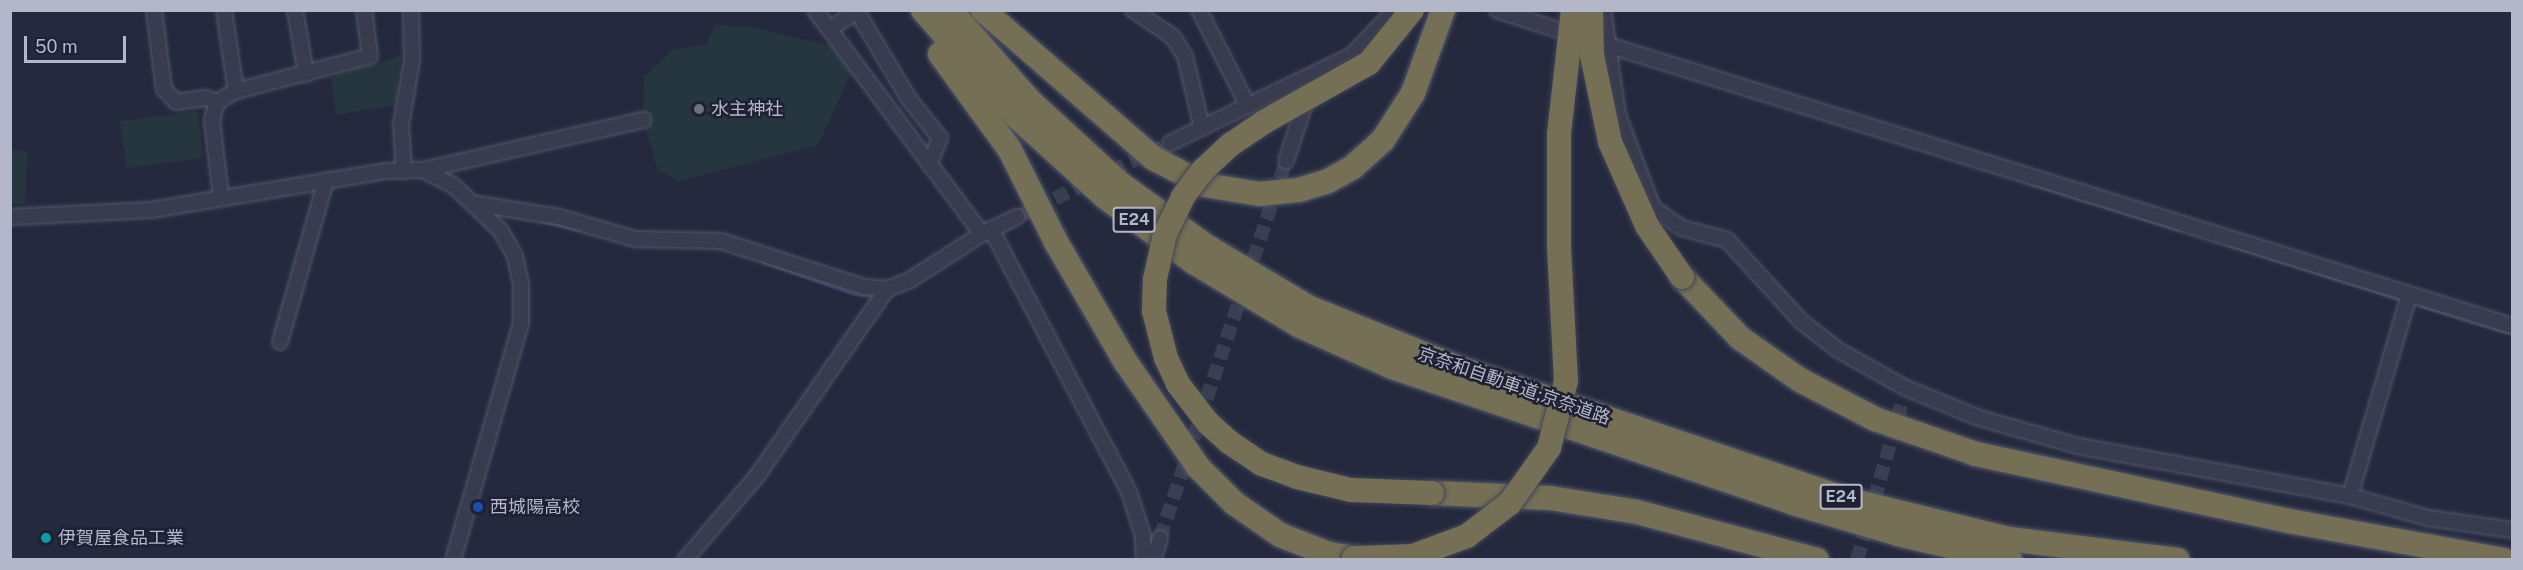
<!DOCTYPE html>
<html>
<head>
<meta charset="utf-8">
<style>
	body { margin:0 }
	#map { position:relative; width:2523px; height:570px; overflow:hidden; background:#24293e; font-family:"Public Sans","Noto Sans JP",sans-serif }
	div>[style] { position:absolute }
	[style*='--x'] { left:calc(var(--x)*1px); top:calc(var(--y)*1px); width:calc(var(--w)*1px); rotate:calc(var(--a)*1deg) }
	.green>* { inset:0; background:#26363f }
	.stream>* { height:4px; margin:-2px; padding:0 2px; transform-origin:2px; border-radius:2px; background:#374065 }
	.minor-tunnel>* { height:14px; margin-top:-7px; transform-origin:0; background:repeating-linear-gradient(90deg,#3a3e53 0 14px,transparent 0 21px) }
	.roads { filter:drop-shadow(0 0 2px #535769) drop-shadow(0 0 2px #535769) }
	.minor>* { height:14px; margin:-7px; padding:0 7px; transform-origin:7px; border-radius:7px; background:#383c4e }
	.motorway>* { height:24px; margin:-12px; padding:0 12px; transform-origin:12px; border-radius:12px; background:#746f55 }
	.bridges { filter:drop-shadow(0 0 2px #404456) drop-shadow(0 0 2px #404456) }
	.motorway-bridge>* { height:24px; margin:-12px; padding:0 12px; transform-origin:12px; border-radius:12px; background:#746f55 }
	.dots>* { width:16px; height:16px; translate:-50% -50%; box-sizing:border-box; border:3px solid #1d2133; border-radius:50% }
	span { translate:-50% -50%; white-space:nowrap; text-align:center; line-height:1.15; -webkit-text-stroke:5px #1d2133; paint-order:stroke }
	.shield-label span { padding:2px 4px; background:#1d2133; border:2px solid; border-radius:4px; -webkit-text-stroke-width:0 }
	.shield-label { font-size:16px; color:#b4b7c9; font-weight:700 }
	.poi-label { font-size:18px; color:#b4b7c9 }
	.left { translate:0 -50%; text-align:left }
	.street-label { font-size:18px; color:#b4b7c9 }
	.frame { position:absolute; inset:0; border:12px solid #b4b7c9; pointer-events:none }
	.scale { position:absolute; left:24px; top:36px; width:102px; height:27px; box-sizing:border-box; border:3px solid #b4b7c9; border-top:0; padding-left:8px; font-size:18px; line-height:21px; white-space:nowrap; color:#b4b7c9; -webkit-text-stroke:4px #1d2133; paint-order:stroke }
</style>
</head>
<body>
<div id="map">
	<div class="green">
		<i style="clip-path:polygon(715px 25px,752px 27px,832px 46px,851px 73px,818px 145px,679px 181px,658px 170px,643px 120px,644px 77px,672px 50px,707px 44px)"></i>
		<i style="clip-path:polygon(401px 56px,395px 105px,336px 115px,331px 77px)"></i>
		<i style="clip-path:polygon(198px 111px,203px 158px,127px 168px,120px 121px)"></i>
		<i style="clip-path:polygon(11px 150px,27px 151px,25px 204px,11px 204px)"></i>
	</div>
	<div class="stream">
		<i style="--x:2032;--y:184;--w:154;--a:17.4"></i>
		<i style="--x:540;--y:221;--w:41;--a:12.7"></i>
		<i style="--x:2229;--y:245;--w:184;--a:17.7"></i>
		<i style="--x:764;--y:262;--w:96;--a:19.6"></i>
		<i style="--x:854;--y:294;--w:24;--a:5"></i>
		<i style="--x:2421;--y:306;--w:95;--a:17.1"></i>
	</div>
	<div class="minor-tunnel">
		<i style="--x:1017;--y:217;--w:170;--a:-25.8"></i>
		<i style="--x:1160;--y:538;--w:397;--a:-71.5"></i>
		<i style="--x:1857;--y:560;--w:167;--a:-74.1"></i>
	</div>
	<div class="roads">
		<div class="minor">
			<i style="--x:154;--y:10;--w:80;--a:82.8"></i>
			<i style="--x:164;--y:89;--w:18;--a:47"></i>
			<i style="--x:176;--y:102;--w:30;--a:-8"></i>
			<i style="--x:206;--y:98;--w:12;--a:20"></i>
			<i style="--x:224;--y:10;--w:82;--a:81.6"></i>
			<i style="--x:295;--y:10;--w:65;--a:80.2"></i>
			<i style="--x:815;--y:10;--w:279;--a:53.3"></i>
			<i style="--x:856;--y:10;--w:104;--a:59.2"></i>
			<i style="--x:909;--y:99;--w:50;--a:51.5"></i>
			<i style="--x:940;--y:138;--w:29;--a:112"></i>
			<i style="--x:1133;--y:10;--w:48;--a:34"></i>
			<i style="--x:1173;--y:37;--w:22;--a:58"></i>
			<i style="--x:1185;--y:56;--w:74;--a:76.7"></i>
			<i style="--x:1199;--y:10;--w:108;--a:63"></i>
			<i style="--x:1497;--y:10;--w:83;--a:18.2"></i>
			<i style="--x:1603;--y:10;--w:106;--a:81.9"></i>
			<i style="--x:1618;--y:115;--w:99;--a:69.4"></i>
			<i style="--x:1653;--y:208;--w:35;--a:35"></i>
			<i style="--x:1682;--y:228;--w:47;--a:14.9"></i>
			<i style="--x:1727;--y:240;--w:111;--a:47.6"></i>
			<i style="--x:1802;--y:322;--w:46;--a:37.9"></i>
			<i style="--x:1838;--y:350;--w:78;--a:29.2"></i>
			<i style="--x:1906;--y:388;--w:79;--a:22.3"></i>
			<i style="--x:1979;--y:418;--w:103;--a:15.8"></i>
			<i style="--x:2078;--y:446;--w:277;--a:10.4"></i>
			<i style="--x:2350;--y:496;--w:81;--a:15.8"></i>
			<i style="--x:2428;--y:518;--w:85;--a:8.1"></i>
			<i style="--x:830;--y:29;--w:22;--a:-34"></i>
			<i style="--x:1598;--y:42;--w:957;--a:17.26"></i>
			<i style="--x:1170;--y:143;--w:201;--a:-25.7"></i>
			<i style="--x:1351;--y:56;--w:64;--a:-46.3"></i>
			<i style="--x:1286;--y:161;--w:66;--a:-71.6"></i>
			<i style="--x:423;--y:170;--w:226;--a:-12.8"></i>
			<i style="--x:404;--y:171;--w:46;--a:-93.7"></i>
			<i style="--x:401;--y:125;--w:66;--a:-80.4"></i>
			<i style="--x:412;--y:60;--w:50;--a:-91.1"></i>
			<i style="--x:221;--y:197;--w:78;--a:-96.7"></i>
			<i style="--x:212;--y:120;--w:19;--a:-74"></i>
			<i style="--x:217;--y:102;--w:22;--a:-30"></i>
			<i style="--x:236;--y:91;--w:138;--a:-14.6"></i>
			<i style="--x:370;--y:56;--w:46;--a:-97.4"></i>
			<i style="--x:477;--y:204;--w:83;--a:9"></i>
			<i style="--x:559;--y:217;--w:79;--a:16.1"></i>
			<i style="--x:635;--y:239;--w:86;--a:1.3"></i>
			<i style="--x:721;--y:241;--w:150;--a:17.8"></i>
			<i style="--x:864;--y:287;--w:23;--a:5"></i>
			<i style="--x:887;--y:289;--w:25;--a:-21"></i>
			<i style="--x:910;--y:280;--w:85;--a:-32.6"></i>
			<i style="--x:982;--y:234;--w:39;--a:-26"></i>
			<i style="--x:10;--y:217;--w:141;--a:-2.8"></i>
			<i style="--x:151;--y:210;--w:239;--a:-9.4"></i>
			<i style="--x:387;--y:171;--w:36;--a:-2"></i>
			<i style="--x:423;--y:170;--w:34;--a:27"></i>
			<i style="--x:453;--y:185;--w:66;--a:43.8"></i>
			<i style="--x:501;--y:231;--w:29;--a:61"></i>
			<i style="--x:515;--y:256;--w:29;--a:78"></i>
			<i style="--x:521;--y:284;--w:39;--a:90"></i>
			<i style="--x:521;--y:323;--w:247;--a:106"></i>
			<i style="--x:991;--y:229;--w:297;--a:62.3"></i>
			<i style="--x:1129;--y:492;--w:46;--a:72.3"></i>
			<i style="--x:1143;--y:536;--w:24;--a:88"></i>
			<i style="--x:280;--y:342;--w:168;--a:-74.1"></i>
			<i style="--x:2350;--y:496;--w:209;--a:-73.6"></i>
			<i style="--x:685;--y:560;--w:111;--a:-49.4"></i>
			<i style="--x:757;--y:476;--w:228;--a:-55.2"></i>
			<i style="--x:1153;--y:560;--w:23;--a:-72"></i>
		</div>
		<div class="motorway">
			<i style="--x:923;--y:10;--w:140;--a:48.8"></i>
			<i style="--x:1015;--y:115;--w:122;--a:42.3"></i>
			<i style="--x:1105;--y:197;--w:112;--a:36.3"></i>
			<i style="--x:1195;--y:263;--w:122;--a:31"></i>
			<i style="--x:1300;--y:326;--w:101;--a:24"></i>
			<i style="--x:1392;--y:367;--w:423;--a:18.7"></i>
			<i style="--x:1793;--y:503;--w:109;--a:16.4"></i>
			<i style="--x:1898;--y:534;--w:115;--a:13.1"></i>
			<i style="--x:950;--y:10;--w:121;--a:48.7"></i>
			<i style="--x:1030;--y:101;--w:120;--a:42.6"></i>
			<i style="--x:1118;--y:182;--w:109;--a:36"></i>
			<i style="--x:1206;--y:246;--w:119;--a:30.9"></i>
			<i style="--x:1308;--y:307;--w:163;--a:22"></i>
			<i style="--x:1459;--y:368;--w:416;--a:18.7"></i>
			<i style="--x:1853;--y:501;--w:161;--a:13.7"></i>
			<i style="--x:2009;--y:539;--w:170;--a:7.1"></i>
			<i style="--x:983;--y:10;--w:225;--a:41"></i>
			<i style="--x:1153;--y:158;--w:59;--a:27.4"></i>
			<i style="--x:1205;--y:185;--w:56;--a:9.3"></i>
			<i style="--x:1260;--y:194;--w:39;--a:-6"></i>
			<i style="--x:1299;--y:190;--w:30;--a:-17"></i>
			<i style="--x:1328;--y:181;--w:29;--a:-29"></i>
			<i style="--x:1353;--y:167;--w:40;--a:-42"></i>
			<i style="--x:1383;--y:140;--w:56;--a:-57.4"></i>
			<i style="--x:1413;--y:93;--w:88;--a:-70.1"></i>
			<i style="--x:940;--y:54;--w:119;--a:53.9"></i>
			<i style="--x:1010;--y:150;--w:103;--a:63.4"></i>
			<i style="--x:1056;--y:242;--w:138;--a:59.9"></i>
			<i style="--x:1125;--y:361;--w:129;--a:55.4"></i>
			<i style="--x:1198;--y:467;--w:51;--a:45"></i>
			<i style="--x:1234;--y:503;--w:56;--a:34.8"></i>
			<i style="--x:1280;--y:535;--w:53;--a:21.2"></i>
			<i style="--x:1329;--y:554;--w:25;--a:9"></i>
			<i style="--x:1682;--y:277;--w:84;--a:46.4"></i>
			<i style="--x:1740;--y:338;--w:73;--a:35"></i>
			<i style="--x:1800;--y:380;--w:85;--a:27.5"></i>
			<i style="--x:1875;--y:419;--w:107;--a:19.1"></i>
			<i style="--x:1976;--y:454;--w:320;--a:12.1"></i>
			<i style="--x:2289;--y:521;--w:219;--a:10.3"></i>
			<i style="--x:1432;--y:493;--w:118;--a:2.4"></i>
			<i style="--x:1550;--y:498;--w:88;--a:9.1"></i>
			<i style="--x:1637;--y:512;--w:186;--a:14.9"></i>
		</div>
	</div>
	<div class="bridges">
		<div class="motorway-bridge">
			<i style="--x:1412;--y:10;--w:68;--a:129.1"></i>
			<i style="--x:1369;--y:63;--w:120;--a:150.7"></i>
			<i style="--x:1264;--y:122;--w:40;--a:146"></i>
			<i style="--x:1231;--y:144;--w:38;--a:137"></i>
			<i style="--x:1203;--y:170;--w:34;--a:127"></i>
			<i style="--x:1183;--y:197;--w:41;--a:115.9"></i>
			<i style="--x:1165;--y:234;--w:46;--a:102.5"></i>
			<i style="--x:1155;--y:279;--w:32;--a:92"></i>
			<i style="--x:1154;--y:311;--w:49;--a:75.7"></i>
			<i style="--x:1166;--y:358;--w:29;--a:65"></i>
			<i style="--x:1178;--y:384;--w:49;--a:52.4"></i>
			<i style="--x:1208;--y:423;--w:28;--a:42"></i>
			<i style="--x:1229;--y:442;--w:40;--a:34"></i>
			<i style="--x:1262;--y:464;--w:37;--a:20"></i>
			<i style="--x:1297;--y:477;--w:56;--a:13.5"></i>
			<i style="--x:1351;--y:490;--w:81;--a:2.1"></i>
			<i style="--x:1591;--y:10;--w:45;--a:88.7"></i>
			<i style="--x:1592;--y:55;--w:89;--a:78.3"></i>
			<i style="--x:1610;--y:142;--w:92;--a:66.2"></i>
			<i style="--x:1647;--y:226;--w:62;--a:55.5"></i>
			<i style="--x:1354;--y:558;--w:59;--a:-1.9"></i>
			<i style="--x:1413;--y:556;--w:58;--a:-20.3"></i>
			<i style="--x:1467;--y:536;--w:54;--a:-37.5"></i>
			<i style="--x:1510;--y:503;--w:67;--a:-54.7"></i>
			<i style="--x:1549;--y:448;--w:69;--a:-75.8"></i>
			<i style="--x:1566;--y:381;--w:135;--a:-93"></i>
			<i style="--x:1559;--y:246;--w:112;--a:-90"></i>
			<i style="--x:1559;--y:134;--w:125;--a:-83.6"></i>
		</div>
	</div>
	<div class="dots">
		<i style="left:699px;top:109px;background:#6b7280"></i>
		<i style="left:478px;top:507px;background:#1a4fb4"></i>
		<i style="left:46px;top:538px;background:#0f9aa8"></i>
	</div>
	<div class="shield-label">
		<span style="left:1134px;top:220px">E24</span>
		<span style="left:1841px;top:497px">E24</span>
	</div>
	<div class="poi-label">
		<span class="left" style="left:711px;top:109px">水主神社</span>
		<span class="left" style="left:490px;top:507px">西城陽高校</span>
		<span class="left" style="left:58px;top:538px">伊賀屋食品工業</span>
	</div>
	<div class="street-label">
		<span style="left:1514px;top:386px;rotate:19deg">京奈和自動車道;京奈道路</span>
	</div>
	<div class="frame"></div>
	<div class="scale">50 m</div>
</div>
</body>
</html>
